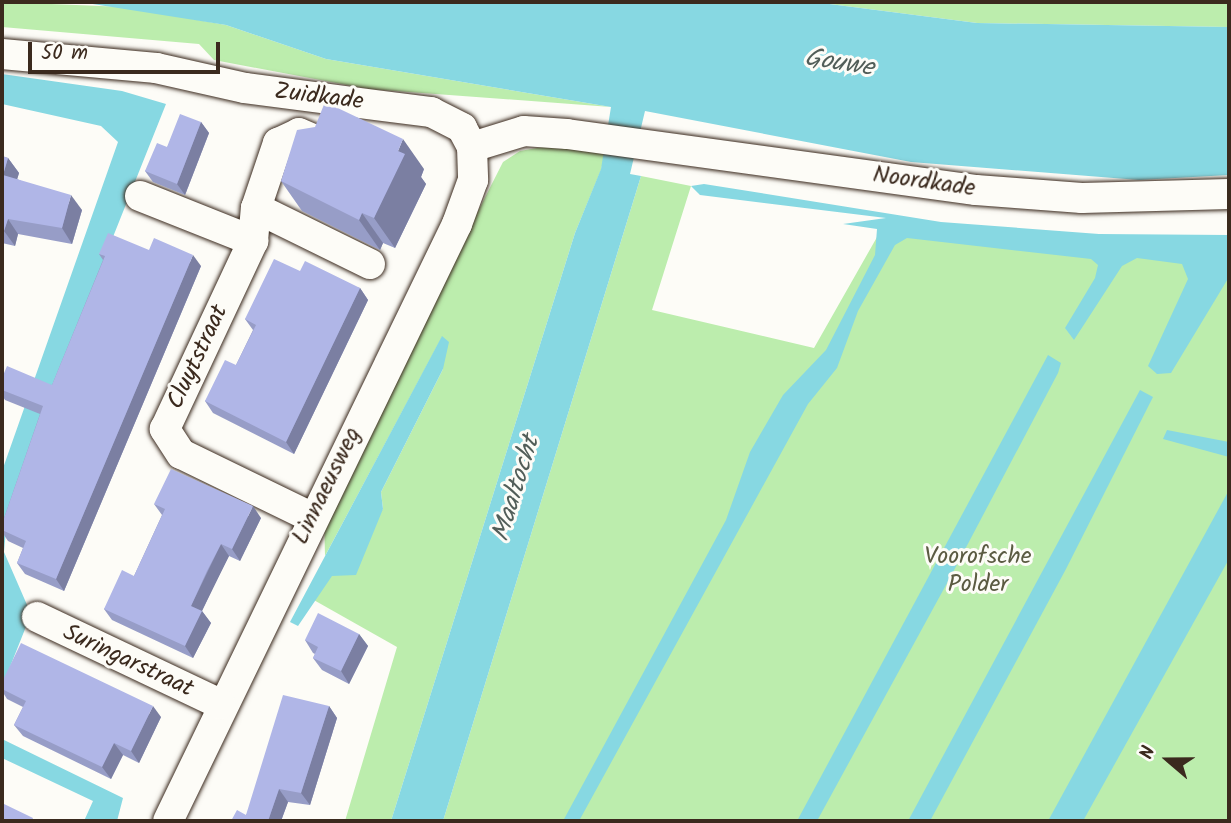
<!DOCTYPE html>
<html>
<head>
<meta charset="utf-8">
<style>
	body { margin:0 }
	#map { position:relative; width:1231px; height:823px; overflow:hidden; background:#fdfcf7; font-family:Kalam,sans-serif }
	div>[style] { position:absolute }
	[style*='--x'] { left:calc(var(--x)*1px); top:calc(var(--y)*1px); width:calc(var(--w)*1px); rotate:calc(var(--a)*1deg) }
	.green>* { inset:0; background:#bcedad }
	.water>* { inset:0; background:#87d8e2 }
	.roads { filter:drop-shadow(0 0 2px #3b2a1e) drop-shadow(0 0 2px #3b2a1e) }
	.minor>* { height:30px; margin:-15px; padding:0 15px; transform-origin:15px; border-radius:15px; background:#fdfcf7 }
	.wall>* { inset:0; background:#979dc7 }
	.shaded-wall>* { inset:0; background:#7b7fa2 }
	.building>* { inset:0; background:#b0b6e7 }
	span { translate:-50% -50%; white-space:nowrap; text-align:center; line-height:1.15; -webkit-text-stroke:6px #fdfcf7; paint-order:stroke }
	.street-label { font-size:24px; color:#3b2a1e }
	.park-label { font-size:24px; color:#5b5b42 }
	.water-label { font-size:26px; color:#525e59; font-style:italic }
	.frame { position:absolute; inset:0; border:4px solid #3b2a1e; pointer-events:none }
	.north { position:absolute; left:1133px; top:725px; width:70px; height:70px; -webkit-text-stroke:5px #fdfcf7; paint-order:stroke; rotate:290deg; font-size:19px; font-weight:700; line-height:28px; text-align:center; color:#3b2a1e }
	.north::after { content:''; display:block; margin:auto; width:24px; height:32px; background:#3b2a1e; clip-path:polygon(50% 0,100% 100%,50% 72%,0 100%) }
	.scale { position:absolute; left:28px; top:42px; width:192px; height:32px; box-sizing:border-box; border:4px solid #3b2a1e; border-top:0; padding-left:9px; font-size:21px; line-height:24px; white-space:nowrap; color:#3b2a1e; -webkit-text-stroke:5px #fdfcf7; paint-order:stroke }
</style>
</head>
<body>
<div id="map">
	<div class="green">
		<i style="clip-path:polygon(2px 2px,125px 7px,226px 25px,326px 59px,611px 107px,368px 89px,214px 60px,199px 44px,2px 27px)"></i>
		<i style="clip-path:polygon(814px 2px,1229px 2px,1229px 27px,977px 23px)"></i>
		<i style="clip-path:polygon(559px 144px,605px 153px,601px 170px,575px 233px,391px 821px,345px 821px,397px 647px,312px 599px,383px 509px,381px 492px,443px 369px,442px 337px,325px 556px,324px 515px,503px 162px,520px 151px)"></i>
		<i style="clip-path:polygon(641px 176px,691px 186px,652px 310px,814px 348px,889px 216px,1026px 242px,1229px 243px,1229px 821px,443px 821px)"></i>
	</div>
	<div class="water">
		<i style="clip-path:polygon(80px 2px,814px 2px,977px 23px,1229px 27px,1229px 175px,1139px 180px,911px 162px,645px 111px,630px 174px,641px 176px,443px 821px,391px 821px,575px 233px,601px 169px,611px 107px,326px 59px,226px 25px)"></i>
		<i style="clip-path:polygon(2px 74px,122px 91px,166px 104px,40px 420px,6px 530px,4px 552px,31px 614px,2px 687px,2px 471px,118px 142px,101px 126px,2px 104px)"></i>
		<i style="clip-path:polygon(704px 184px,941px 222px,1099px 234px,1229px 235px,1229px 277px,1171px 373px,1157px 374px,1148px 366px,1188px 279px,1182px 264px,1137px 258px,1122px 266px,1074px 340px,1065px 328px,1095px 278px,1098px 265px,1091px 259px,907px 238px,895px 245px,858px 311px,837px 368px,808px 404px,579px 821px,563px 821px,726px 520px,750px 452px,783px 395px,826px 350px,875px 255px,877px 229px,843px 224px,886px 218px,700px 195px,691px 186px)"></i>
		<i style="clip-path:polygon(442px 336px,449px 342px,443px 369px,381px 492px,383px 509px,356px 575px,332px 576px,298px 626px,290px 622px)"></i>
		<i style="clip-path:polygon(1048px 355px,1061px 363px,1058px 373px,952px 574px,817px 821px,797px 821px)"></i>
		<i style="clip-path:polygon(1140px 390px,1153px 397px,1066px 569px,930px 821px,908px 821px)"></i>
		<i style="clip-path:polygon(1167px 430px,1229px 442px,1229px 457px,1163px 439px)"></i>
		<i style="clip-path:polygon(1229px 490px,1229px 559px,1083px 821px,1048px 821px)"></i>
		<i style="clip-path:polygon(2px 739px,123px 798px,117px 821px,84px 821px,93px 801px,2px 758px)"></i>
	</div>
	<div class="roads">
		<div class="minor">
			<i style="--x:2;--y:54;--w:155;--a:5.2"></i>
			<i style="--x:156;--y:68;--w:91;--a:12.7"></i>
			<i style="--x:245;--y:88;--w:188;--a:7.4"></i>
			<i style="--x:431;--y:112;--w:35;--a:27"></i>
			<i style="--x:462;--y:128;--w:21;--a:62"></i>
			<i style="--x:472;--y:147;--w:33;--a:88"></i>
			<i style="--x:473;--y:180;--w:47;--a:110"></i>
			<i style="--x:457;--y:224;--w:663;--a:115.83"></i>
			<i style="--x:472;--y:147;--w:54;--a:-17.1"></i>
			<i style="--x:524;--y:131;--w:43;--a:4"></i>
			<i style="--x:567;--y:134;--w:413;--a:7.8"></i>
			<i style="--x:976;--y:190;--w:106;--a:4.3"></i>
			<i style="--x:1082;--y:198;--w:147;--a:-1.6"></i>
			<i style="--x:140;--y:196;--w:122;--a:21.7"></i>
			<i style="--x:256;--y:208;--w:127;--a:26.2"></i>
			<i style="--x:311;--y:517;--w:144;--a:-154.1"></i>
			<i style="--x:181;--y:454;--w:30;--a:-123"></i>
			<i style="--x:165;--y:429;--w:208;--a:-64.9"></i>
			<i style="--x:253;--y:241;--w:33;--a:-85"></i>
			<i style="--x:256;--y:208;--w:69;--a:-71.3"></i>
			<i style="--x:278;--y:143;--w:23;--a:-25"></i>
			<i style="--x:299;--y:133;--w:28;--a:23"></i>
			<i style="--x:37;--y:617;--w:203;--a:25.4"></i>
		</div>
	</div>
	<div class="wall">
		<i style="clip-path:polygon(201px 122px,209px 133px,185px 195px,153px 182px,145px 171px,167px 147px)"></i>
		<i style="clip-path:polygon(2px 156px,8px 158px,19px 173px,17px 179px,82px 210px,72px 244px,18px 234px,15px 246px,2px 243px)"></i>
		<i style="clip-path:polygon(424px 169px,421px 177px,426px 184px,395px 248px,383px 243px,380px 250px,302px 211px,281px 181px)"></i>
		<i style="clip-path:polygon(149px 250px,201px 266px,64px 591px,25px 574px,17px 563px,23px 548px,8px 541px,2px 532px,2px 524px,40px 414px,5px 400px,2px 395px,2px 378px,52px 385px,103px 260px,99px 254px)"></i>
		<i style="clip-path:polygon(300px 271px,360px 288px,368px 300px,294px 454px,213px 413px,205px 401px,236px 365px,253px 330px,245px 319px)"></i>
		<i style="clip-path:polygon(154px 504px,261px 518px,240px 561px,229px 556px,215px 583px,202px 611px,211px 623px,193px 658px,112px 620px,104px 609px,134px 576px,162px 515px)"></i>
		<i style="clip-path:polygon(359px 634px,368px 646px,349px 684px,322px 670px,313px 658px,315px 654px,313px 653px,305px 640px)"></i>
		<i style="clip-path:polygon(2px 682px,161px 717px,139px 763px,123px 755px,111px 779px,23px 736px,14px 725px,23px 707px,7px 699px,2px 691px)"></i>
		<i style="clip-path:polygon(329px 706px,337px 718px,310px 805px,288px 802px,281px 821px,231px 821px,246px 815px)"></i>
	</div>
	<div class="shaded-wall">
		<i style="clip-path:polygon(201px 122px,209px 133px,185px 195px,177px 184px)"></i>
		<i style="clip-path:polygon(403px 139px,424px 169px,421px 177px,426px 184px,395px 248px,374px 218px,398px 151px)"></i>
		<i style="clip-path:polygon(8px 158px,19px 173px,14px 190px,3px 175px)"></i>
		<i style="clip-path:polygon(71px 195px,82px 210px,72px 244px,62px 228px)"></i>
		<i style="clip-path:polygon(362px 213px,383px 243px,380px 250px,359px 220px)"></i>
		<i style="clip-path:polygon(8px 219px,18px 234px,15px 246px,4px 231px)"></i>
		<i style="clip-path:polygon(193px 255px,201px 266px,64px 591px,56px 579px)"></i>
		<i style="clip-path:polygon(360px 288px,368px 300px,294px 454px,286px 442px)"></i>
		<i style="clip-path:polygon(253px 506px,261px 518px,240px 561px,232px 549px)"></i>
		<i style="clip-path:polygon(221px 544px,229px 556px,200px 615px,202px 611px,211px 623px,193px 658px,185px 646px,191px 606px)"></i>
		<i style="clip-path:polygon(359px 634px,368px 646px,349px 684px,341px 671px)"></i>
		<i style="clip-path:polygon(153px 706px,161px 717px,139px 763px,131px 751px)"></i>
		<i style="clip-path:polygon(329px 706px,337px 718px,310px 805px,301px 793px)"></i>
		<i style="clip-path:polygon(114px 743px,123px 755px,111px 779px,102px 767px)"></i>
		<i style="clip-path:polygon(279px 789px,288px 802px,281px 821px,268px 821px)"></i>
	</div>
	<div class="building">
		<i style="clip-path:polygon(325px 102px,403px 139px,398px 151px,405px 154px,374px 218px,362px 213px,359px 220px,281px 181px,297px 130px,315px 127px)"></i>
		<i style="clip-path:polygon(180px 114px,201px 122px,177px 184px,145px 171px,157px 143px,167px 147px)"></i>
		<i style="clip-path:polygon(2px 156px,8px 158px,3px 175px,71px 195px,62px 228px,8px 219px,4px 231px,2px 231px)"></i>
		<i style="clip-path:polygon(108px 233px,149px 250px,154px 238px,193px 255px,56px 579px,17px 563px,26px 541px,2px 530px,2px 524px,43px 406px,2px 390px,2px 378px,7px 366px,52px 385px,105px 256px,99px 254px)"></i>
		<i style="clip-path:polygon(274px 259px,300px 271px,305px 261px,360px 288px,286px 442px,205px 401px,225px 360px,236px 365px,256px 325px,245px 319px)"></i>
		<i style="clip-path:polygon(171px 469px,253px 506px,232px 549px,221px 544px,207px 571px,191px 606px,202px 611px,185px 646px,104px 609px,122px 570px,134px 576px,165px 509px,154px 504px)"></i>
		<i style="clip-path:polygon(318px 613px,359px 634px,341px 671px,313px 658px,318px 647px,305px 640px)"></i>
		<i style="clip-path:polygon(21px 643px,153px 706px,131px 751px,114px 743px,102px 767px,14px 725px,26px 701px,2px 689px,2px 682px)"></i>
		<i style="clip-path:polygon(283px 695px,329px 706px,301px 793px,279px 789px,268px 821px,231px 821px,237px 810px,246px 815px)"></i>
		<i style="clip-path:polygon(2px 803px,33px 818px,32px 821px,2px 821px)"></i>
	</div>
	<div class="street-label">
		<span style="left:319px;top:97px;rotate:7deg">Zuidkade</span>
		<span style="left:924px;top:182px;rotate:8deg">Noordkade</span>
		<span style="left:198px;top:357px;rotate:-65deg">Cluytstraat</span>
		<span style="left:327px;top:486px;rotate:-64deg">Linnaeusweg</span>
		<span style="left:128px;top:661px;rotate:25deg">Suringarstraat</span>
	</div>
	<div class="park-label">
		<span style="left:978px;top:571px">Voorofsche<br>Polder</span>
	</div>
	<div class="water-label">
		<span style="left:839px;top:64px;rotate:9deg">Gouwe</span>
		<span style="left:517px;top:489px;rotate:-73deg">Maaltocht</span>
	</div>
	<div class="frame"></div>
	<div class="north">N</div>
	<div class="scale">50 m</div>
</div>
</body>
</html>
